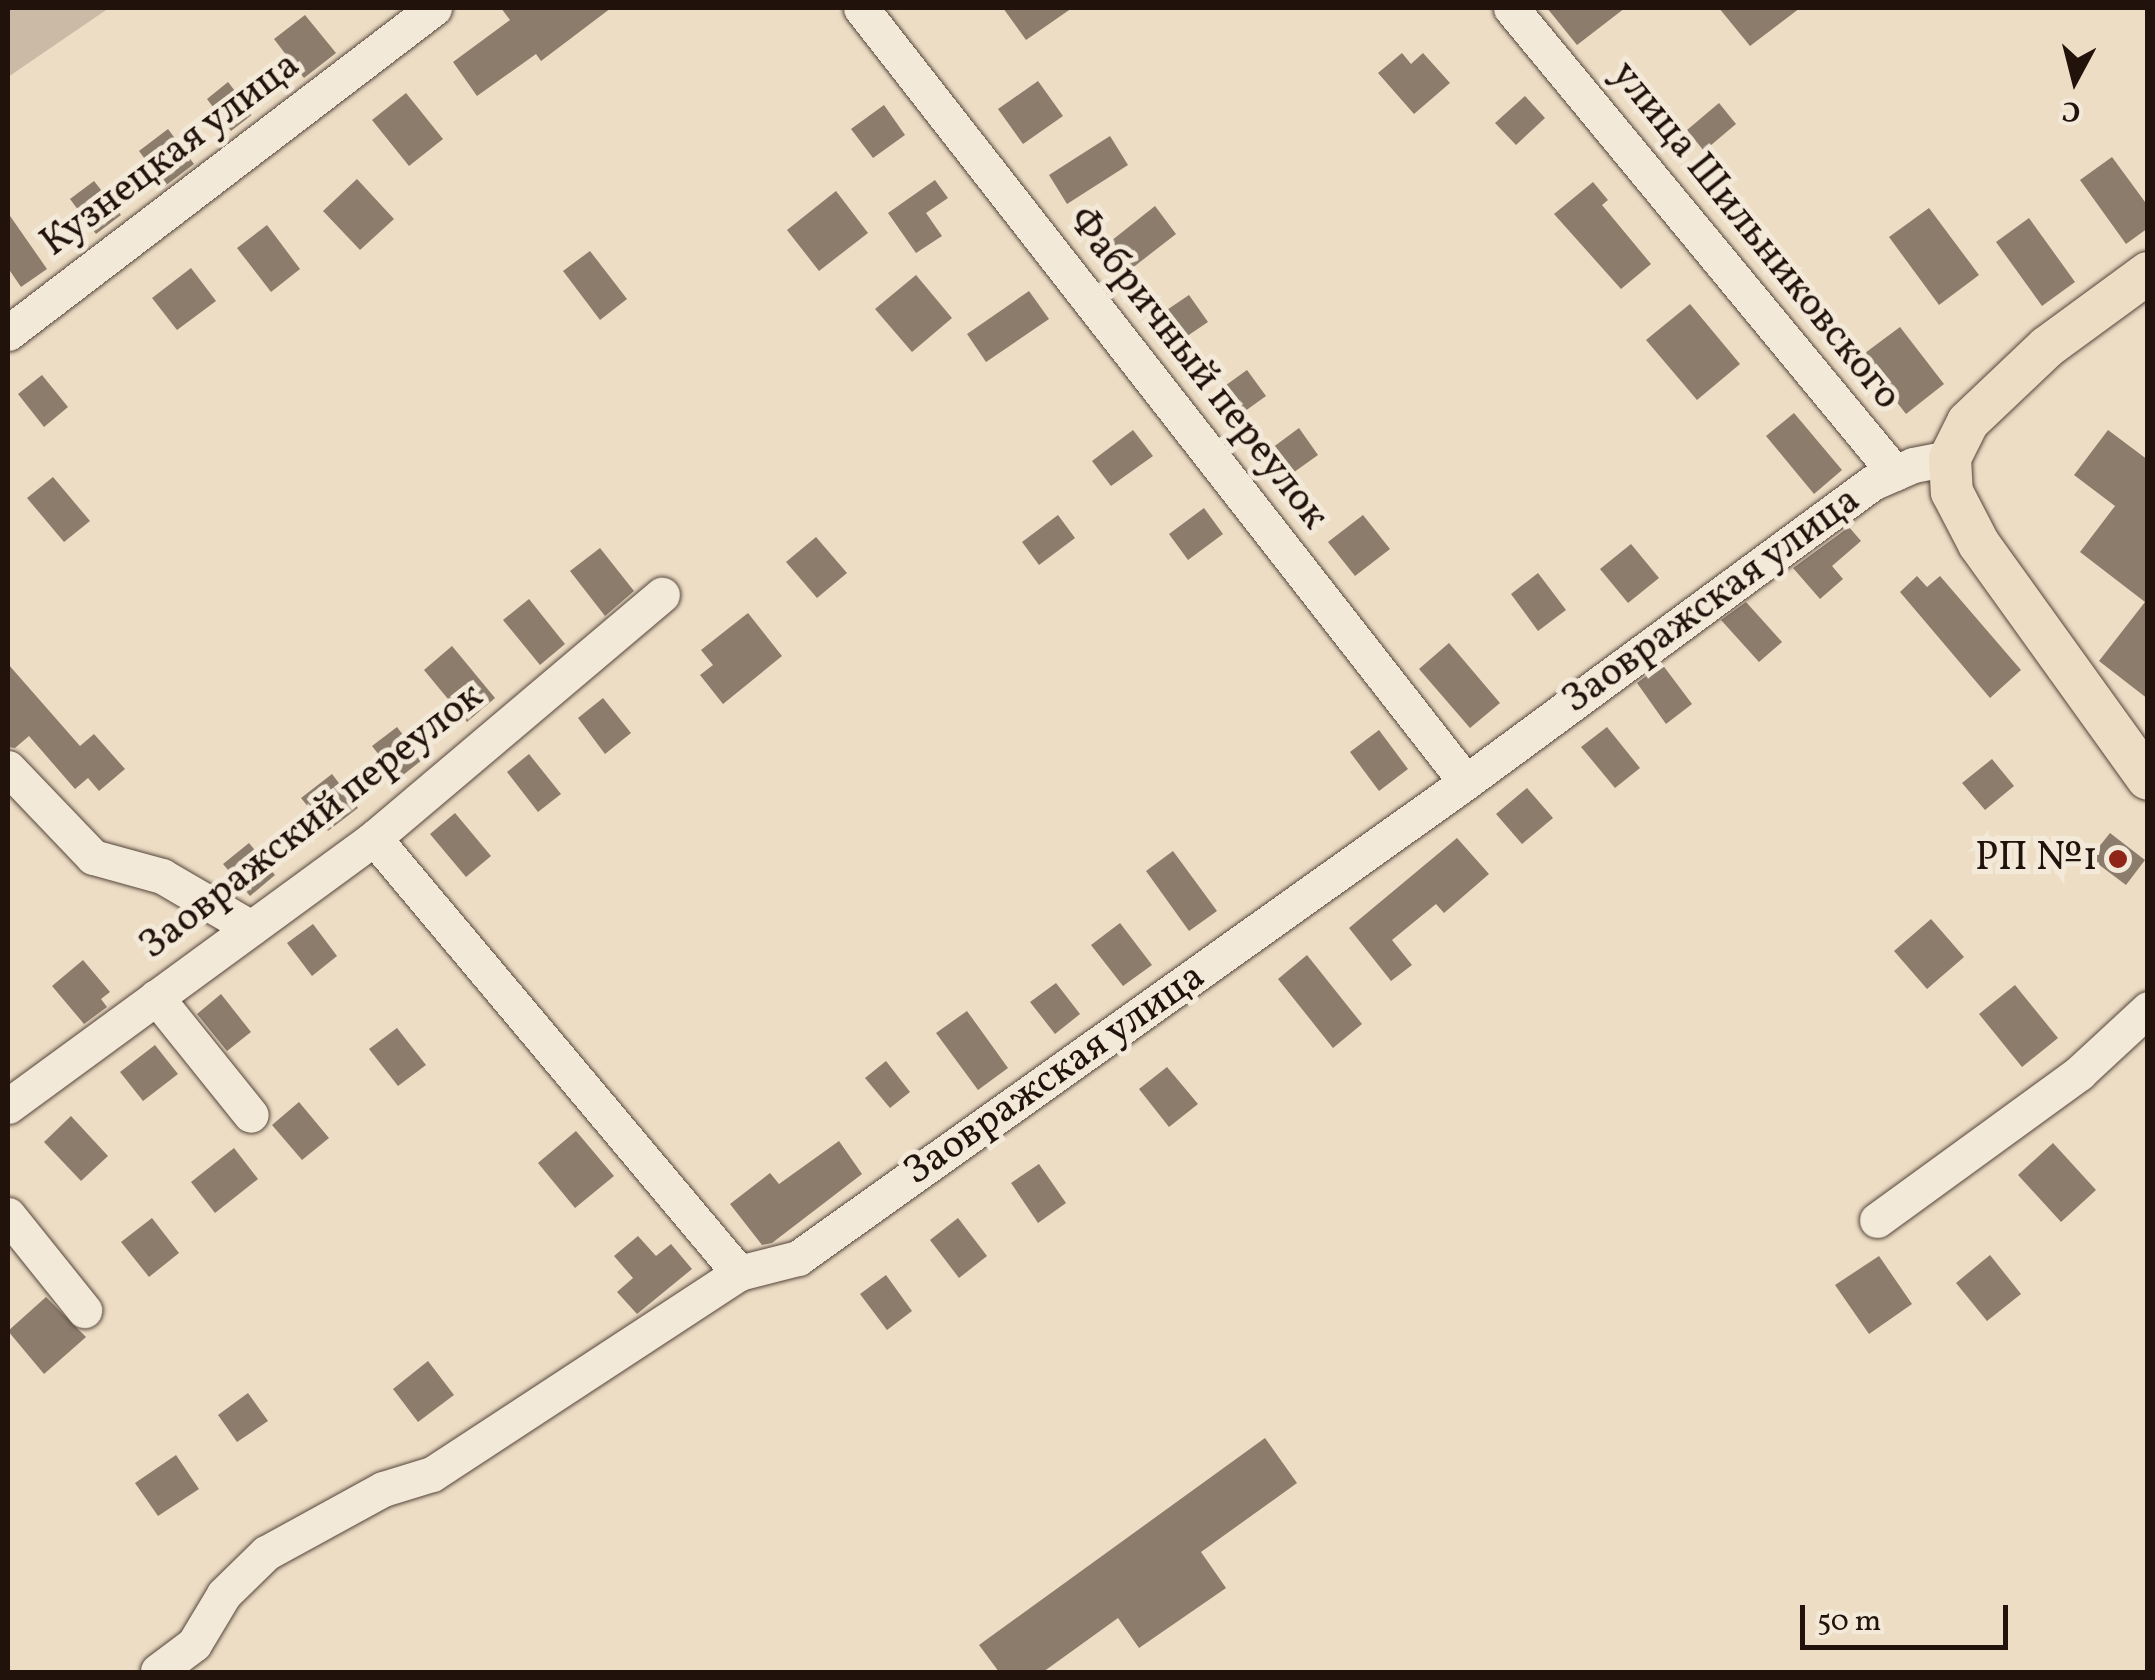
<!DOCTYPE html>
<html>
<head>
<meta charset="utf-8">
<style>
	body { margin:0 }
	#map { position:relative; width:2155px; height:1680px; overflow:hidden; background:#edddc5; font-family:Vollkorn,serif }
	div>[style] { position:absolute }
	[style*='--x'] { left:calc(var(--x)*1px); top:calc(var(--y)*1px); width:calc(var(--w)*1px); rotate:calc(var(--a)*1deg) }
	.green>* { inset:0; background:#cabaa6 }
	.building>* { inset:0; background:#8c7c6c }
	.roads { filter:drop-shadow(0 0 2px #55453a) drop-shadow(0 0 2px #55453a) }
	.minor>* { height:35px; margin:-17.5px; padding:0 17.5px; transform-origin:17.5px; border-radius:17.5px; background:#f3e9d9 }
	.major>* { height:42px; margin:-21px; padding:0 21px; transform-origin:21px; border-radius:21px; background:#edddc5 }
	.dots>* { width:28px; height:28px; translate:-50% -50%; box-sizing:border-box; border:5px solid #f3e9d9; border-radius:50% }
	span { translate:-50% -50%; white-space:nowrap; text-align:center; line-height:1.15; -webkit-text-stroke:10px #f3e9d9; paint-order:stroke }
	.street-label { font-size:40px; color:#22120c }
	.poi-label { font-size:40px; color:#22120c }
	.right { translate:-100% -50%; text-align:right }
	.frame { position:absolute; inset:0; border:10px solid #22120c; pointer-events:none }
	.north { position:absolute; left:2025px; top:30px; width:100px; height:100px; -webkit-text-stroke:8px #f3e9d9; paint-order:stroke; rotate:187deg; font-size:28px; font-weight:700; line-height:40px; text-align:center; color:#22120c }
	.north::after { content:''; display:block; margin:auto; width:35px; height:45px; background:#22120c; clip-path:polygon(50% 0,100% 100%,50% 72%,0 100%) }
	.scale { position:absolute; left:1800px; top:1605px; width:208px; height:45px; box-sizing:border-box; border:5px solid #22120c; border-top:0; padding-left:12px; font-size:30px; line-height:35px; white-space:nowrap; color:#22120c; -webkit-text-stroke:8px #f3e9d9; paint-order:stroke }
</style>
</head>
<body>
<div id="map">
	<div class="green">
		<i style="clip-path:polygon(8px 8px,109px 8px,8px 77px)"></i>
	</div>
	<div class="building">
		<i style="clip-path:polygon(501px 8px,611px 8px,541px 61px,536px 54px,477px 96px,453px 62px,510px 20px)"></i>
		<i style="clip-path:polygon(1003px 8px,1072px 8px,1026px 40px)"></i>
		<i style="clip-path:polygon(1547px 8px,1625px 8px,1577px 45px)"></i>
		<i style="clip-path:polygon(1719px 8px,1800px 8px,1750px 46px)"></i>
		<i style="clip-path:polygon(305px 15px,336px 53px,304px 78px,274px 39px)"></i>
		<i style="clip-path:polygon(1402px 53px,1411px 64px,1423px 53px,1450px 83px,1414px 114px,1378px 73px)"></i>
		<i style="clip-path:polygon(1038px 81px,1063px 116px,1023px 144px,998px 109px)"></i>
		<i style="clip-path:polygon(228px 82px,253px 114px,231px 131px,207px 99px)"></i>
		<i style="clip-path:polygon(406px 93px,443px 139px,409px 166px,372px 120px)"></i>
		<i style="clip-path:polygon(1525px 96px,1545px 118px,1516px 145px,1495px 123px)"></i>
		<i style="clip-path:polygon(1719px 103px,1736px 124px,1704px 151px,1687px 130px)"></i>
		<i style="clip-path:polygon(884px 105px,905px 135px,873px 158px,851px 129px)"></i>
		<i style="clip-path:polygon(168px 129px,194px 164px,165px 186px,139px 151px)"></i>
		<i style="clip-path:polygon(1110px 136px,1128px 165px,1067px 204px,1049px 175px)"></i>
		<i style="clip-path:polygon(2112px 157px,2148px 206px,2148px 228px,2126px 244px,2080px 180px)"></i>
		<i style="clip-path:polygon(357px 179px,394px 219px,360px 250px,323px 211px)"></i>
		<i style="clip-path:polygon(935px 180px,948px 198px,926px 213px,942px 236px,916px 253px,888px 213px)"></i>
		<i style="clip-path:polygon(94px 181px,121px 215px,96px 234px,70px 199px)"></i>
		<i style="clip-path:polygon(1593px 182px,1608px 200px,1602px 205px,1651px 264px,1621px 289px,1554px 214px)"></i>
		<i style="clip-path:polygon(836px 191px,868px 233px,819px 271px,787px 230px)"></i>
		<i style="clip-path:polygon(1155px 206px,1176px 234px,1122px 276px,1101px 249px)"></i>
		<i style="clip-path:polygon(1929px 208px,1979px 275px,1939px 305px,1889px 237px)"></i>
		<i style="clip-path:polygon(8px 213px,47px 269px,21px 287px,8px 268px)"></i>
		<i style="clip-path:polygon(2029px 218px,2075px 282px,2042px 306px,1996px 242px)"></i>
		<i style="clip-path:polygon(267px 225px,300px 269px,271px 292px,237px 248px)"></i>
		<i style="clip-path:polygon(590px 251px,627px 299px,600px 320px,563px 271px)"></i>
		<i style="clip-path:polygon(191px 268px,216px 301px,177px 330px,152px 298px)"></i>
		<i style="clip-path:polygon(916px 275px,952px 318px,912px 352px,875px 309px)"></i>
		<i style="clip-path:polygon(1029px 291px,1049px 319px,986px 362px,967px 334px)"></i>
		<i style="clip-path:polygon(1189px 295px,1208px 322px,1174px 345px,1155px 318px)"></i>
		<i style="clip-path:polygon(1690px 304px,1740px 364px,1697px 400px,1646px 340px)"></i>
		<i style="clip-path:polygon(1900px 327px,1944px 384px,1906px 414px,1861px 356px)"></i>
		<i style="clip-path:polygon(1247px 370px,1266px 396px,1234px 419px,1215px 393px)"></i>
		<i style="clip-path:polygon(42px 375px,68px 407px,44px 427px,18px 394px)"></i>
		<i style="clip-path:polygon(1794px 413px,1842px 470px,1814px 494px,1766px 436px)"></i>
		<i style="clip-path:polygon(1299px 428px,1318px 455px,1283px 480px,1264px 454px)"></i>
		<i style="clip-path:polygon(1133px 430px,1153px 456px,1111px 486px,1092px 461px)"></i>
		<i style="clip-path:polygon(2108px 430px,2148px 460px,2148px 699px,2099px 661px,2145px 602px,2080px 552px,2115px 506px,2074px 475px)"></i>
		<i style="clip-path:polygon(53px 477px,90px 521px,64px 542px,27px 498px)"></i>
		<i style="clip-path:polygon(1204px 508px,1223px 534px,1188px 560px,1169px 534px)"></i>
		<i style="clip-path:polygon(1058px 515px,1075px 538px,1039px 565px,1022px 542px)"></i>
		<i style="clip-path:polygon(1363px 515px,1390px 549px,1355px 576px,1328px 542px)"></i>
		<i style="clip-path:polygon(1849px 527px,1861px 541px,1832px 566px,1843px 579px,1820px 599px,1793px 568px)"></i>
		<i style="clip-path:polygon(816px 537px,847px 573px,817px 598px,786px 562px)"></i>
		<i style="clip-path:polygon(1631px 544px,1659px 578px,1628px 603px,1600px 569px)"></i>
		<i style="clip-path:polygon(600px 548px,634px 591px,605px 616px,570px 571px)"></i>
		<i style="clip-path:polygon(1538px 573px,1566px 610px,1538px 631px,1511px 594px)"></i>
		<i style="clip-path:polygon(1917px 576px,1927px 587px,1940px 576px,2021px 670px,1990px 698px,1900px 592px)"></i>
		<i style="clip-path:polygon(529px 599px,565px 644px,540px 665px,503px 620px)"></i>
		<i style="clip-path:polygon(1746px 602px,1782px 642px,1759px 662px,1721px 620px)"></i>
		<i style="clip-path:polygon(748px 613px,782px 656px,723px 704px,700px 675px,713px 665px,701px 650px)"></i>
		<i style="clip-path:polygon(1449px 643px,1500px 703px,1470px 728px,1419px 669px)"></i>
		<i style="clip-path:polygon(452px 646px,495px 698px,467px 722px,424px 670px)"></i>
		<i style="clip-path:polygon(8px 664px,80px 746px,94px 734px,125px 769px,99px 791px,88px 778px,75px 789px,29px 736px,15px 748px,8px 747px)"></i>
		<i style="clip-path:polygon(1662px 664px,1692px 704px,1666px 724px,1637px 683px)"></i>
		<i style="clip-path:polygon(603px 698px,631px 733px,605px 754px,578px 718px)"></i>
		<i style="clip-path:polygon(397px 727px,422px 760px,398px 779px,372px 746px)"></i>
		<i style="clip-path:polygon(1607px 727px,1640px 768px,1615px 788px,1581px 747px)"></i>
		<i style="clip-path:polygon(1379px 730px,1408px 769px,1379px 791px,1350px 752px)"></i>
		<i style="clip-path:polygon(529px 754px,561px 794px,538px 812px,507px 772px)"></i>
		<i style="clip-path:polygon(1992px 759px,2014px 786px,1985px 810px,1962px 783px)"></i>
		<i style="clip-path:polygon(332px 774px,358px 808px,328px 831px,301px 798px)"></i>
		<i style="clip-path:polygon(1527px 788px,1553px 818px,1522px 844px,1496px 814px)"></i>
		<i style="clip-path:polygon(455px 813px,491px 856px,466px 877px,430px 834px)"></i>
		<i style="clip-path:polygon(2110px 833px,2145px 860px,2126px 885px,2090px 858px)"></i>
		<i style="clip-path:polygon(1457px 838px,1489px 874px,1444px 913px,1436px 904px,1392px 940px,1412px 965px,1391px 981px,1349px 928px)"></i>
		<i style="clip-path:polygon(249px 843px,275px 875px,250px 896px,223px 864px)"></i>
		<i style="clip-path:polygon(1173px 851px,1217px 911px,1189px 931px,1146px 871px)"></i>
		<i style="clip-path:polygon(1931px 919px,1964px 957px,1927px 989px,1894px 951px)"></i>
		<i style="clip-path:polygon(1120px 923px,1152px 965px,1123px 986px,1091px 945px)"></i>
		<i style="clip-path:polygon(313px 924px,337px 956px,312px 976px,287px 943px)"></i>
		<i style="clip-path:polygon(1307px 955px,1362px 1024px,1333px 1048px,1278px 979px)"></i>
		<i style="clip-path:polygon(83px 960px,110px 992px,101px 999px,107px 1007px,84px 1024px,52px 986px)"></i>
		<i style="clip-path:polygon(1056px 983px,1080px 1014px,1055px 1034px,1030px 1002px)"></i>
		<i style="clip-path:polygon(2015px 985px,2058px 1038px,2022px 1067px,1979px 1014px)"></i>
		<i style="clip-path:polygon(221px 994px,251px 1032px,227px 1051px,197px 1014px)"></i>
		<i style="clip-path:polygon(967px 1011px,1008px 1068px,978px 1090px,936px 1033px)"></i>
		<i style="clip-path:polygon(397px 1028px,426px 1065px,398px 1086px,369px 1049px)"></i>
		<i style="clip-path:polygon(155px 1045px,178px 1074px,143px 1101px,120px 1072px)"></i>
		<i style="clip-path:polygon(886px 1061px,910px 1092px,890px 1108px,865px 1078px)"></i>
		<i style="clip-path:polygon(1167px 1067px,1198px 1104px,1169px 1127px,1139px 1089px)"></i>
		<i style="clip-path:polygon(299px 1102px,329px 1138px,302px 1160px,272px 1125px)"></i>
		<i style="clip-path:polygon(71px 1116px,108px 1156px,81px 1181px,44px 1142px)"></i>
		<i style="clip-path:polygon(576px 1131px,614px 1176px,575px 1208px,538px 1163px)"></i>
		<i style="clip-path:polygon(839px 1141px,862px 1174px,772px 1243px,762px 1245px,730px 1204px,770px 1173px,779px 1184px)"></i>
		<i style="clip-path:polygon(2053px 1143px,2096px 1190px,2061px 1222px,2018px 1175px)"></i>
		<i style="clip-path:polygon(234px 1148px,258px 1179px,215px 1213px,191px 1182px)"></i>
		<i style="clip-path:polygon(1039px 1164px,1066px 1203px,1038px 1223px,1011px 1183px)"></i>
		<i style="clip-path:polygon(152px 1218px,179px 1253px,149px 1277px,121px 1242px)"></i>
		<i style="clip-path:polygon(958px 1218px,987px 1256px,959px 1278px,930px 1240px)"></i>
		<i style="clip-path:polygon(638px 1236px,656px 1256px,671px 1244px,692px 1269px,637px 1314px,617px 1292px,633px 1278px,614px 1256px)"></i>
		<i style="clip-path:polygon(1990px 1255px,2021px 1294px,1987px 1321px,1956px 1283px)"></i>
		<i style="clip-path:polygon(1879px 1256px,1912px 1304px,1869px 1334px,1835px 1285px)"></i>
		<i style="clip-path:polygon(886px 1275px,912px 1311px,887px 1330px,860px 1294px)"></i>
		<i style="clip-path:polygon(46px 1297px,86px 1337px,44px 1374px,8px 1331px)"></i>
		<i style="clip-path:polygon(428px 1361px,454px 1395px,418px 1422px,393px 1389px)"></i>
		<i style="clip-path:polygon(248px 1393px,268px 1421px,237px 1442px,218px 1415px)"></i>
		<i style="clip-path:polygon(1265px 1438px,1297px 1483px,1201px 1552px,1226px 1588px,1139px 1648px,1118px 1618px,1043px 1672px,999px 1672px,979px 1645px)"></i>
		<i style="clip-path:polygon(176px 1455px,199px 1489px,158px 1516px,135px 1483px)"></i>
	</div>
	<div class="roads">
		<div class="minor">
			<i style="--x:861;--y:8;--w:982;--a:51.99"></i>
			<i style="--x:1511;--y:8;--w:603;--a:50.45"></i>
			<i style="--x:8;--y:333;--w:536;--a:-37.34"></i>
			<i style="--x:8;--y:768;--w:123;--a:46.3"></i>
			<i style="--x:93;--y:857;--w:72;--a:15.4"></i>
			<i style="--x:162;--y:876;--w:103;--a:30.3"></i>
			<i style="--x:374;--y:838;--w:568;--a:50"></i>
			<i style="--x:156;--y:997;--w:151;--a:51.2"></i>
			<i style="--x:8;--y:1106;--w:454;--a:-36.2"></i>
			<i style="--x:374;--y:838;--w:377;--a:-40.2"></i>
			<i style="--x:8;--y:1215;--w:122;--a:51.3"></i>
			<i style="--x:1877;--y:1220;--w:250;--a:-36"></i>
			<i style="--x:2079;--y:1073;--w:94;--a:-42.8"></i>
			<i style="--x:158;--y:1671;--w:45;--a:-36.9"></i>
			<i style="--x:194;--y:1644;--w:58;--a:-59"></i>
			<i style="--x:224;--y:1594;--w:59;--a:-44.3"></i>
			<i style="--x:266;--y:1553;--w:133;--a:-28.7"></i>
			<i style="--x:383;--y:1489;--w:51;--a:-17"></i>
			<i style="--x:432;--y:1474;--w:367;--a:-33.2"></i>
			<i style="--x:739;--y:1273;--w:61;--a:-14.3"></i>
			<i style="--x:798;--y:1258;--w:820;--a:-35.47"></i>
			<i style="--x:1466;--y:782;--w:504;--a:-36.37"></i>
			<i style="--x:1872;--y:483;--w:45;--a:-23.7"></i>
			<i style="--x:1913;--y:465;--w:38;--a:-11"></i>
		</div>
		<div class="major">
			<i style="--x:2148;--y:273;--w:125;--a:143.8"></i>
			<i style="--x:2047;--y:347;--w:109;--a:136.5"></i>
			<i style="--x:1968;--y:422;--w:40;--a:116.6"></i>
			<i style="--x:1950;--y:458;--w:34;--a:87"></i>
			<i style="--x:1952;--y:492;--w:59;--a:62.6"></i>
			<i style="--x:1979;--y:544;--w:289;--a:54.3"></i>
		</div>
	</div>
	<div class="dots">
		<i style="left:2118px;top:859px;background:#8f2418"></i>
	</div>
	<div class="street-label">
		<span style="left:171px;top:155px;rotate:-37deg">Кузнецкая улица</span>
		<span style="left:1755px;top:236px;rotate:51deg">улица Шильниковского</span>
		<span style="left:1197px;top:369px;rotate:52deg">Фабричный переулок</span>
		<span style="left:1712px;top:601px;rotate:-36deg">Заовражская улица</span>
		<span style="left:312px;top:822px;rotate:-38deg">Заовражский переулок</span>
		<span style="left:1055px;top:1075px;rotate:-35deg">Заовражская улица</span>
	</div>
	<div class="poi-label">
		<span class="right" style="left:2098px;top:859px">РП №1</span>
	</div>
	<div class="frame"></div>
	<div class="north">С</div>
	<div class="scale">50 m</div>
</div>
</body>
</html>
